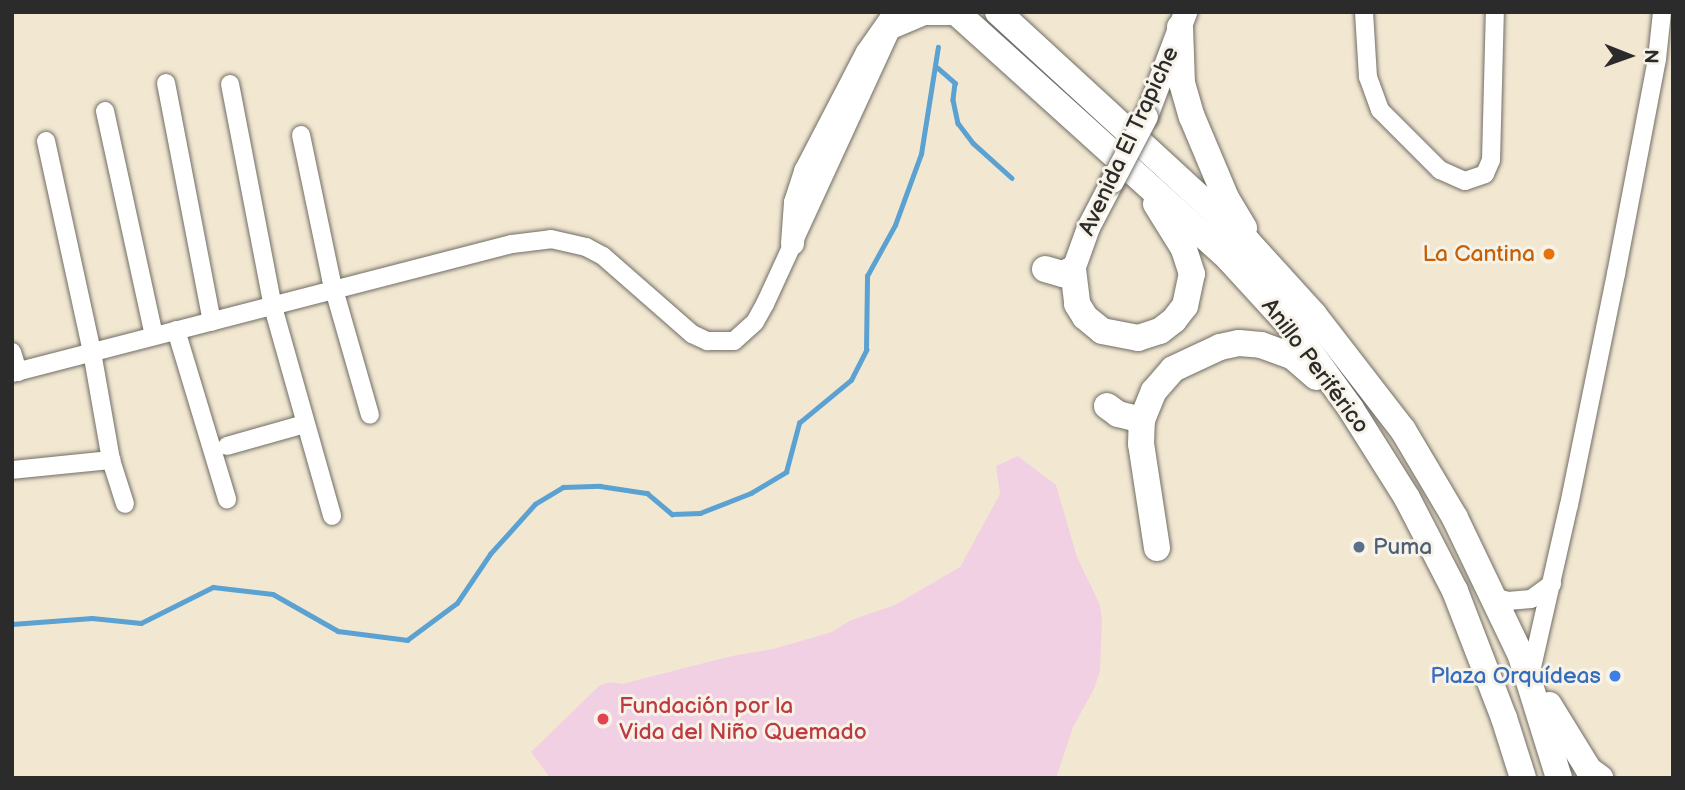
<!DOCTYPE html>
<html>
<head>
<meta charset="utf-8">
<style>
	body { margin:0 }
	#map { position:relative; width:1685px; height:790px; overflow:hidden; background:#f2e8d2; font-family:"Balsamiq Sans",sans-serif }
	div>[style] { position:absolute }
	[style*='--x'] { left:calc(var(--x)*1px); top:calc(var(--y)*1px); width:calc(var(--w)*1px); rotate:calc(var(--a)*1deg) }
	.built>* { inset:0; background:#f1d0e3 }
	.stream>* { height:4.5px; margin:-2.25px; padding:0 2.25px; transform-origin:2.25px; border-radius:2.25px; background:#5ba1d1 }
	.roads { filter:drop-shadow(0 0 2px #716d65) drop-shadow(0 0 2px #716d65) }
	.minor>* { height:18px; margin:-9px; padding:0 9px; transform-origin:9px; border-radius:9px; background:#fff }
	.major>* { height:23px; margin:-11.5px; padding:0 11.5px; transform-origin:11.5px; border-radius:11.5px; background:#fff }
	.highway>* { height:26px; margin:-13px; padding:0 13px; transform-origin:13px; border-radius:13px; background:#fff }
	.bridges { filter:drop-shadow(0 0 2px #716d65) drop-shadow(0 0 2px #716d65) }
	.major-bridge>* { height:23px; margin:-11.5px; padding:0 11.5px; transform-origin:11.5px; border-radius:11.5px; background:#fff }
	.dots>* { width:19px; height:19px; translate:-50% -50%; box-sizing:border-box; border:4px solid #f7f3e8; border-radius:50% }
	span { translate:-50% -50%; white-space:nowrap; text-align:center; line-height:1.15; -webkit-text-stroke:6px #f7f3e8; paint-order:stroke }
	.street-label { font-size:23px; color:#2b2b2b }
	.food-label { font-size:23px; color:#c56008 }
	.right { translate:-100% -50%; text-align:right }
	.service-label { font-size:23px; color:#4e5e75 }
	.left { translate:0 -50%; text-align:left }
	.shop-label { font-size:23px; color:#366cbe }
	.health-label { font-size:23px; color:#be3a42 }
	.frame { position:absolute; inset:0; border:14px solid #2b2b2b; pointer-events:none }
	.north { position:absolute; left:1594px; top:21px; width:70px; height:70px; -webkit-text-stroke:5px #f7f3e8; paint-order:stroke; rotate:91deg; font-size:19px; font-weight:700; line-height:28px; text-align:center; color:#2b2b2b }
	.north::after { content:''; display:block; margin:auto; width:24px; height:32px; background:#2b2b2b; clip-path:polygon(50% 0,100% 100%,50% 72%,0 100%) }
</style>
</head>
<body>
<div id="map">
	<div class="built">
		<i style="clip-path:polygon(1018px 456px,1056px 485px,1077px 557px,1100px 605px,1102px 620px,1100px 671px,1094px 689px,1073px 727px,1056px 778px,550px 778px,531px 752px,599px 686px,610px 682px,622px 684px,732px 656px,773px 649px,832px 632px,851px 620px,895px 605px,960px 567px,1000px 494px,996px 466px)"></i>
	</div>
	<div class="stream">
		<i style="--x:938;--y:68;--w:23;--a:41"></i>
		<i style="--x:955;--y:83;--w:17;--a:97"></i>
		<i style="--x:953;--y:100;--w:24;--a:78"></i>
		<i style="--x:958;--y:123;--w:25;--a:53"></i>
		<i style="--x:973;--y:143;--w:52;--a:41.9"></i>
		<i style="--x:12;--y:624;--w:80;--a:-4.3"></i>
		<i style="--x:92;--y:618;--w:49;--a:5.8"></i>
		<i style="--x:141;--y:623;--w:80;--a:-26.6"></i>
		<i style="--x:213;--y:587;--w:60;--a:6.7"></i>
		<i style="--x:273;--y:594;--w:75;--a:29.6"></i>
		<i style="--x:338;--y:631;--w:70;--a:7.4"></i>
		<i style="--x:407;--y:640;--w:62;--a:-36.5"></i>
		<i style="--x:457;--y:603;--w:59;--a:-56"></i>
		<i style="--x:490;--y:554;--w:67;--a:-48"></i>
		<i style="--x:535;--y:504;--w:33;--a:-31"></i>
		<i style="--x:563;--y:487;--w:37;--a:-2"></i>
		<i style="--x:600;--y:486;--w:48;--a:8.5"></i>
		<i style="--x:647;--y:493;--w:33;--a:40"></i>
		<i style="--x:672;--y:514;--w:28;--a:-2"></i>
		<i style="--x:700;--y:513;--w:55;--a:-21.4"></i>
		<i style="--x:751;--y:493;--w:41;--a:-31"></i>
		<i style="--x:786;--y:472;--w:51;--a:-75.1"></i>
		<i style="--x:799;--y:423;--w:67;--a:-39.6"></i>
		<i style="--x:851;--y:380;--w:34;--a:-63"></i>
		<i style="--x:866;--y:350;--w:74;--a:-89.2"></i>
		<i style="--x:867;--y:276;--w:58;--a:-61.2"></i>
		<i style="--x:895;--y:225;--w:76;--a:-69.9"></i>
		<i style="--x:921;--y:154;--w:108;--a:-81"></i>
	</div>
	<div class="roads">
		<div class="minor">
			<i style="--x:1364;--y:12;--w:65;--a:86.5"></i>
			<i style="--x:1368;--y:77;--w:35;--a:70"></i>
			<i style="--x:1380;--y:110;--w:85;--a:45"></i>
			<i style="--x:1440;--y:170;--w:27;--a:24"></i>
			<i style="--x:1465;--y:181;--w:21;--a:-19"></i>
			<i style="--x:1485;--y:174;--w:15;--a:-67"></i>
			<i style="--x:1491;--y:160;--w:148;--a:-88.5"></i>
			<i style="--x:894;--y:29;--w:34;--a:-23"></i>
			<i style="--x:925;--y:16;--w:35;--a:0"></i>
			<i style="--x:166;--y:83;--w:243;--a:79.1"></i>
			<i style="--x:230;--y:84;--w:227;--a:79.1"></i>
			<i style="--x:273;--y:307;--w:217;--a:74.2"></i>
			<i style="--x:105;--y:111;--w:229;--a:77.7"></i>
			<i style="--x:301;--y:135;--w:147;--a:78.2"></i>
			<i style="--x:331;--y:279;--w:141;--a:74"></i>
			<i style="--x:46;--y:141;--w:216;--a:77.7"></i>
			<i style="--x:92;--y:352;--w:110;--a:80"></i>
			<i style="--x:111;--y:460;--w:46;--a:72.3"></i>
			<i style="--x:176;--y:330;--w:177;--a:73.2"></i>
			<i style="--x:12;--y:352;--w:21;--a:73"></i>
			<i style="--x:12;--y:373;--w:516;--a:-14.47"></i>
			<i style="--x:512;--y:244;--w:39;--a:-7"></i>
			<i style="--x:551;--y:239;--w:36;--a:13"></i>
			<i style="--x:586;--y:247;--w:19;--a:28"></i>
			<i style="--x:603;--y:256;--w:118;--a:41.2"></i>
			<i style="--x:692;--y:334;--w:17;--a:25"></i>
			<i style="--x:707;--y:341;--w:27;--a:0"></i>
			<i style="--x:734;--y:341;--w:28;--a:-42"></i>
			<i style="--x:755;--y:322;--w:21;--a:-61"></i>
			<i style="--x:765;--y:304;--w:311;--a:-65.3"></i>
			<i style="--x:227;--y:446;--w:81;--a:-15.8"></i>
			<i style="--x:12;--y:470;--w:100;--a:-5.8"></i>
			<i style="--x:1494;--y:597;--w:15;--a:16"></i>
			<i style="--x:1508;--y:601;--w:23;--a:-5"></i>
			<i style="--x:1531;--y:599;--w:26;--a:-36"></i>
			<i style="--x:1530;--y:676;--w:175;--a:-77.2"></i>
			<i style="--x:1569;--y:505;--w:236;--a:-78.5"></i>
			<i style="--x:1616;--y:274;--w:219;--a:-79.2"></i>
			<i style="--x:1657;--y:59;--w:47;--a:-83.9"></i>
		</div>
		<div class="major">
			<i style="--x:1146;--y:116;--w:111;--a:-69.4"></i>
			<i style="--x:792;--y:243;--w:41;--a:-85.8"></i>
			<i style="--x:795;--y:202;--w:33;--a:-72"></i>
			<i style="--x:805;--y:171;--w:134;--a:-62.5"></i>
			<i style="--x:867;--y:52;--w:49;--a:-55"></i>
			<i style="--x:1073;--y:269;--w:45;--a:-70.3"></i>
			<i style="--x:1088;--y:227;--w:52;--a:-62.4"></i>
		</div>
		<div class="highway">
			<i style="--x:956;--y:12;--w:368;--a:42.1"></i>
			<i style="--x:1229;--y:259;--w:98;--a:47.5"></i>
			<i style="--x:1295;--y:331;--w:96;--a:54.3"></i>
			<i style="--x:1351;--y:409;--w:105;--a:57.8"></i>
			<i style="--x:1407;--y:498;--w:105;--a:62.7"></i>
			<i style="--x:1455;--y:591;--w:136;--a:68.9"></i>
			<i style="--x:1504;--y:718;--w:63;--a:72.4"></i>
			<i style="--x:998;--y:12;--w:338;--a:42.6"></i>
			<i style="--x:1247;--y:241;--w:100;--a:47.8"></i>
			<i style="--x:1314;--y:315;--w:145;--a:52.3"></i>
			<i style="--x:1403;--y:430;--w:102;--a:59.4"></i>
			<i style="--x:1455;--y:518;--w:153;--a:64.4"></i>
			<i style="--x:1521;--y:656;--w:128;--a:72.7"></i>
			<i style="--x:1180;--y:27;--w:56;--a:88"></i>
			<i style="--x:1182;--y:83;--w:35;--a:74"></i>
			<i style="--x:1192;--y:117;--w:88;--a:67.2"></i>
			<i style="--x:1226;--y:198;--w:35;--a:59"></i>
			<i style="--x:1045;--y:269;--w:19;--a:16"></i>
			<i style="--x:1063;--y:274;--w:11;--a:-27"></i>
			<i style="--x:1073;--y:269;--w:35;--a:83"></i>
			<i style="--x:1077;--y:304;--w:15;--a:58"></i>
			<i style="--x:1085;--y:317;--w:22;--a:39"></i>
			<i style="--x:1102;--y:331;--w:37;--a:11"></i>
			<i style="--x:1138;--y:338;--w:23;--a:-18"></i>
			<i style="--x:1160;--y:331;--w:18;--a:-38"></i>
			<i style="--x:1174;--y:320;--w:18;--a:-52"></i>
			<i style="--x:1185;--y:306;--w:33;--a:-78"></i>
			<i style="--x:1192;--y:274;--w:26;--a:-108"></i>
			<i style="--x:1184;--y:249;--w:53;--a:-121.9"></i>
			<i style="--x:1107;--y:406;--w:14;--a:36"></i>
			<i style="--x:1118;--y:414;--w:25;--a:14"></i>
			<i style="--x:1157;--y:548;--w:105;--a:-98.7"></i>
			<i style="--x:1141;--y:444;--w:24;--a:-88"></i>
			<i style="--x:1142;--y:420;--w:31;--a:-68"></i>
			<i style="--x:1154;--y:391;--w:29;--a:-49"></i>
			<i style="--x:1173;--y:369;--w:52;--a:-25.1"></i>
			<i style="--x:1220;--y:347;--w:19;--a:-12"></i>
			<i style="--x:1239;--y:343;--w:22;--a:5"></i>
			<i style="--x:1261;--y:345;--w:33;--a:20"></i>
			<i style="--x:1292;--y:356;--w:32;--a:41"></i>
			<i style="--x:1549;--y:705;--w:76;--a:58.4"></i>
			<i style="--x:1589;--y:770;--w:14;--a:36"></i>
		</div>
	</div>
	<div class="bridges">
		<div class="major-bridge">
			<i style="--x:1112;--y:181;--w:73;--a:-62.4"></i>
		</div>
	</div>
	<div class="dots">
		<i style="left:1549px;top:254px;background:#e8710a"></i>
		<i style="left:1359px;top:547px;background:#5c6f8a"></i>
		<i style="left:1615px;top:676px;background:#3f7fe0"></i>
		<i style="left:603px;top:719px;background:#e0444e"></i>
	</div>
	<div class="street-label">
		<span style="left:1129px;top:141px;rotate:-65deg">Avenida El Trapiche</span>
		<span style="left:1315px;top:366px;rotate:53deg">Anillo Periférico</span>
	</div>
	<div class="food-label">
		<span class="right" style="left:1535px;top:254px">La Cantina</span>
	</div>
	<div class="service-label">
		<span class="left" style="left:1373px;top:547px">Puma</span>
	</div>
	<div class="shop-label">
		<span class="right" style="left:1601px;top:676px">Plaza Orquídeas</span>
	</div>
	<div class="health-label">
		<span class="left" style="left:619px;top:719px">Fundación por la<br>Vida del Niño Quemado</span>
	</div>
	<div class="frame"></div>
	<div class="north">N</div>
</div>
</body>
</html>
